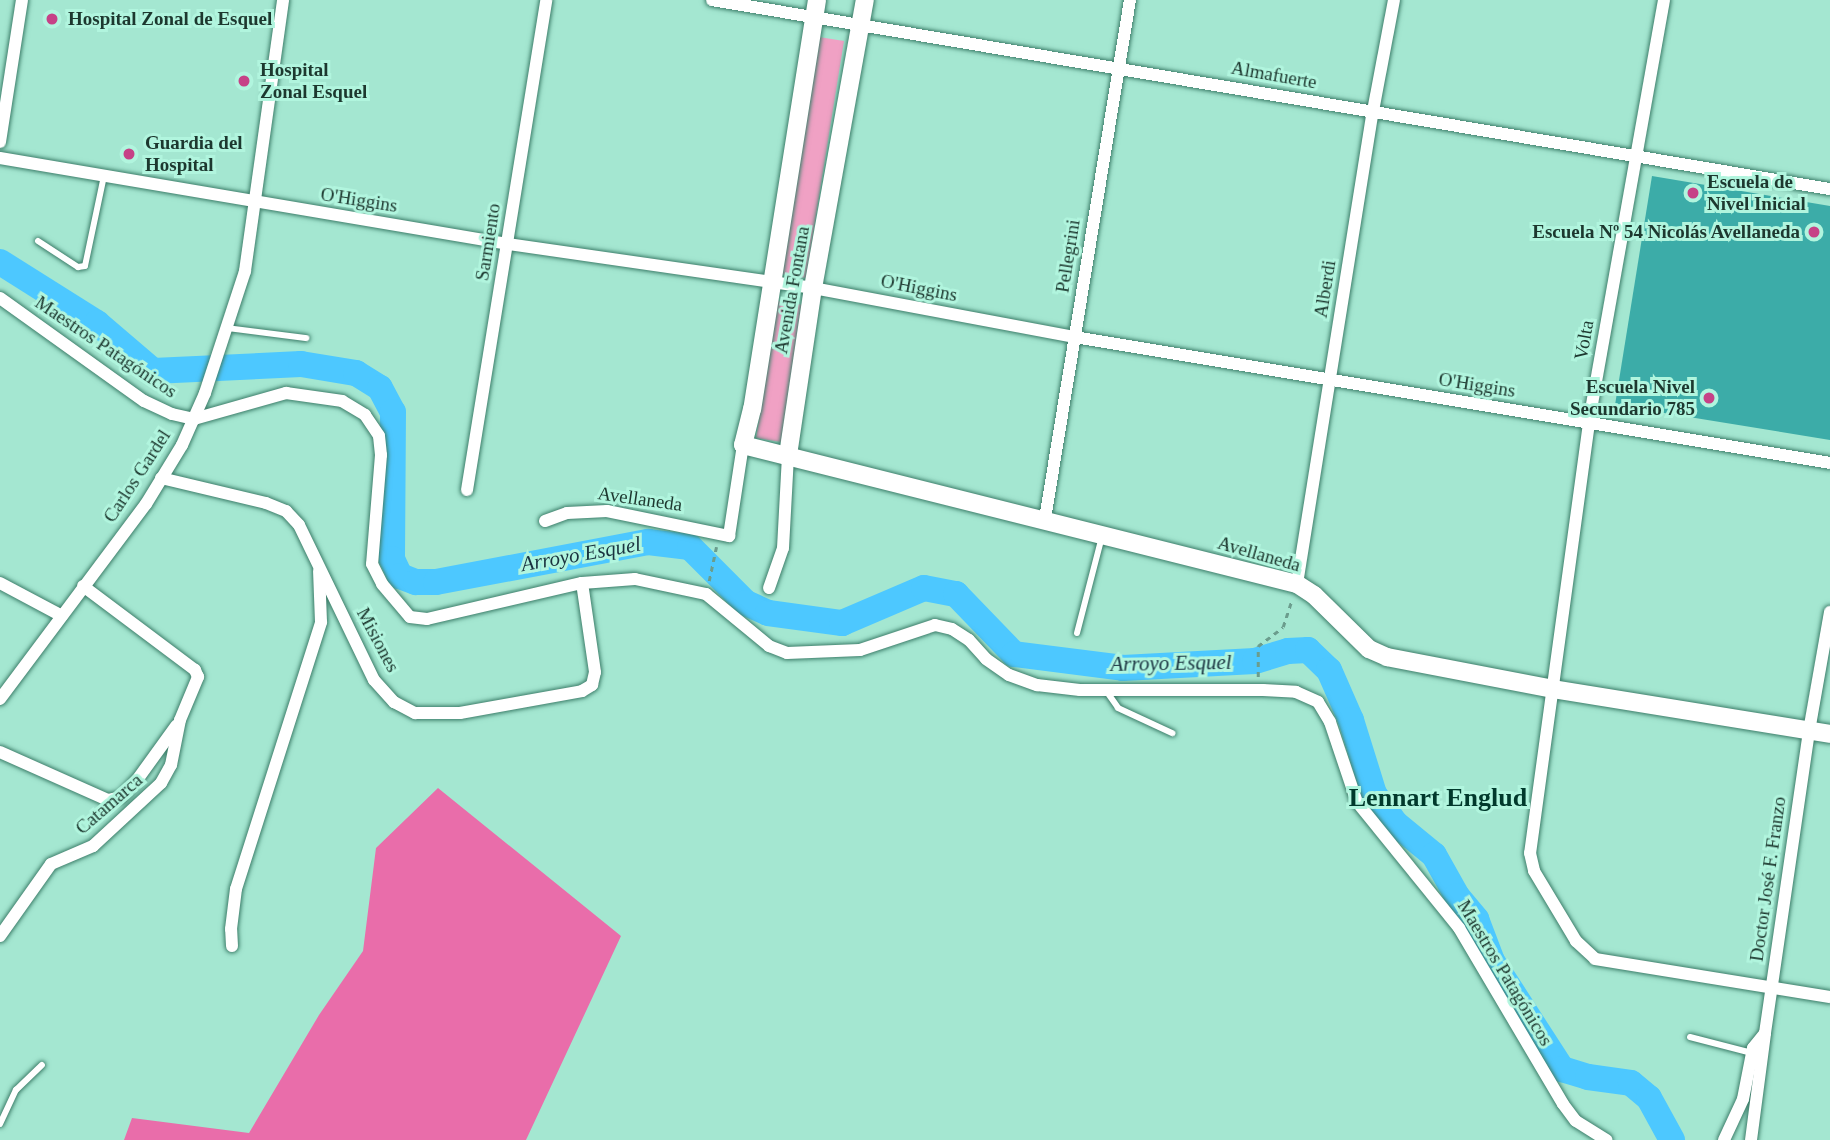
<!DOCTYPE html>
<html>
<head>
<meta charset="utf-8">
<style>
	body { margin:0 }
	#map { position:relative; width:1830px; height:1140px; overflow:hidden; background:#a4e7d1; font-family:Georgia,serif }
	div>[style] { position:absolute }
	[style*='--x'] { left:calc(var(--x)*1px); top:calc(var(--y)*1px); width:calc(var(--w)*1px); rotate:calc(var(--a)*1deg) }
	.green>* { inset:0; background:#f0a1c4 }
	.forest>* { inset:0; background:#e96daa }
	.river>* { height:26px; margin:-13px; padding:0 13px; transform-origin:13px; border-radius:13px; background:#4dc8ff }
	.building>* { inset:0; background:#3caca8 }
	.path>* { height:2.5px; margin-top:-1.25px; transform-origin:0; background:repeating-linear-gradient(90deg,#6b9d8d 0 5px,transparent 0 10px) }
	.roads { filter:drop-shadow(0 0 2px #3d7e6a) drop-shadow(0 0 2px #3d7e6a) }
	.lane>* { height:6px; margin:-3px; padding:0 3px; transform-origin:3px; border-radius:3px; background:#fff }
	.street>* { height:12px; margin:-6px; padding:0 6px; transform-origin:6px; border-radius:6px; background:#fff }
	.secondary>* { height:18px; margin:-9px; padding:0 9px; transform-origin:9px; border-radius:9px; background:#fff }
	.dots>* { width:19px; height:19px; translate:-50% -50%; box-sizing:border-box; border:4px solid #b1f5de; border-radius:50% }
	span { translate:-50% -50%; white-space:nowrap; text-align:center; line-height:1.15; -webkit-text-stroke:6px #b1f5de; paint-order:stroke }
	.poi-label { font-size:19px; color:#1d382f; font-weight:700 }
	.left { translate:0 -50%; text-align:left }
	.right { translate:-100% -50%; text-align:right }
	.street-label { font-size:19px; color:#1d382f }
	.water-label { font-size:21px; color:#19323f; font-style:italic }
	.district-label { font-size:26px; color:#01392c; font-weight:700 }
</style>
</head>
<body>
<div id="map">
	<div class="green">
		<i style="clip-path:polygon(819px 37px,844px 41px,806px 278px,781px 274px)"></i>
		<i style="clip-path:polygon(778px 301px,803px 305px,781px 442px,756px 438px)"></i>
	</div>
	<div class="forest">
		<i style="clip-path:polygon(438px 788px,621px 936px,526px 1140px,124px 1140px,132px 1118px,249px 1133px,319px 1015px,363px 951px,376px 848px)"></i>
	</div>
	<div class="river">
		<i style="--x:0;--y:262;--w:115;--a:32.2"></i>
		<i style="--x:97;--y:323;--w:74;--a:40.6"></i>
		<i style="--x:153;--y:371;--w:148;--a:-2.7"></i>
		<i style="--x:301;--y:364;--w:56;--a:9.3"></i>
		<i style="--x:356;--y:373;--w:28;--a:32"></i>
		<i style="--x:380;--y:388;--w:27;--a:62"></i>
		<i style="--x:393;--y:412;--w:147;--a:90.4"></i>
		<i style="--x:392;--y:559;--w:19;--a:65"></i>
		<i style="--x:400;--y:576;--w:17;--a:21"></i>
		<i style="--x:416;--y:582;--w:20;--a:0"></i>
		<i style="--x:436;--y:582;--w:216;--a:-10.7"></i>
		<i style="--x:648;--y:542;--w:42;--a:6.8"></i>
		<i style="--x:690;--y:547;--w:79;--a:45"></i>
		<i style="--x:746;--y:603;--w:24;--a:24"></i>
		<i style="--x:768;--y:613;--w:75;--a:7.7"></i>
		<i style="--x:842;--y:623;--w:89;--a:-23.1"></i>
		<i style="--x:924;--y:588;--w:33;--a:11"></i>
		<i style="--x:956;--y:594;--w:83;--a:46"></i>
		<i style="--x:1014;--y:654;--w:110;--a:7.3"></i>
		<i style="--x:1123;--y:668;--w:132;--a:-3"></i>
		<i style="--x:1255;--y:661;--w:34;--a:-17"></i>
		<i style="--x:1288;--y:651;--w:20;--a:-3"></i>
		<i style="--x:1308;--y:650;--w:29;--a:44"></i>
		<i style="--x:1329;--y:670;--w:55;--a:66.3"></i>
		<i style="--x:1351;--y:720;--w:77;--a:72.7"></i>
		<i style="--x:1374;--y:794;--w:36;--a:54"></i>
		<i style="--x:1395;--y:823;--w:50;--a:39.4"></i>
		<i style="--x:1434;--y:855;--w:47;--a:60.7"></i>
		<i style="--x:1457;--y:896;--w:30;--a:50"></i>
		<i style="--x:1476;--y:919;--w:45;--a:69.1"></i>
		<i style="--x:1492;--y:961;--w:129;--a:57.1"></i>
		<i style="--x:1562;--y:1069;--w:27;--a:17"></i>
		<i style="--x:1588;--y:1077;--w:43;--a:7.9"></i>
		<i style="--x:1631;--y:1083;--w:23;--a:40"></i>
		<i style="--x:1649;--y:1098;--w:48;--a:61.3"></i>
	</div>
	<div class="building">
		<i style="clip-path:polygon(1652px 176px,1830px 206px,1830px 440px,1615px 405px)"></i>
	</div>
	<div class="path">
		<i style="--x:709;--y:581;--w:35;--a:-78"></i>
		<i style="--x:1258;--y:677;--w:31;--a:-90"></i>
		<i style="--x:1258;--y:646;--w:31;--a:-37"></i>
		<i style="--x:1283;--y:627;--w:29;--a:-72"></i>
	</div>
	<div class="roads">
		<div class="lane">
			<i style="--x:38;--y:241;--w:48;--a:33"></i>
			<i style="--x:78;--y:267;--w:7;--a:-8"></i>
			<i style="--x:85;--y:266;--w:92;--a:-78.1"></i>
			<i style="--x:227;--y:328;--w:80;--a:7.2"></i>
			<i style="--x:1077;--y:633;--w:100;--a:-75.5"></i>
			<i style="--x:1107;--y:692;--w:19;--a:55"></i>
			<i style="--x:1118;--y:708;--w:60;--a:24.8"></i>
			<i style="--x:1690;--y:1037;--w:64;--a:14.5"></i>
			<i style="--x:0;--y:1124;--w:38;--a:-65"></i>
			<i style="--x:16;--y:1090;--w:36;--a:-44"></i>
		</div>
		<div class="street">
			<i style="--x:712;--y:0;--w:1134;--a:9.6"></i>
			<i style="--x:1664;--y:0;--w:430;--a:100.1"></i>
			<i style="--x:1589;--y:423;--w:434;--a:97.8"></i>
			<i style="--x:1530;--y:853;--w:18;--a:77"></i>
			<i style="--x:1534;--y:871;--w:82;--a:59"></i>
			<i style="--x:1576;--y:941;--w:26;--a:43"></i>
			<i style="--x:1595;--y:959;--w:238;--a:9.2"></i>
			<i style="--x:0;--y:142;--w:144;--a:-81.2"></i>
			<i style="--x:0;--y:158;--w:515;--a:9.61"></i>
			<i style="--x:508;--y:244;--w:308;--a:8.2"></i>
			<i style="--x:813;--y:288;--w:266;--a:10.6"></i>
			<i style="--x:1074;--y:337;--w:766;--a:9.46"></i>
			<i style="--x:0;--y:298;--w:177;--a:35.6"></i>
			<i style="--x:144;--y:401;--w:31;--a:25"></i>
			<i style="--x:172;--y:414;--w:23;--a:13"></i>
			<i style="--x:194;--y:419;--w:96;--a:-15.8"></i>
			<i style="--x:286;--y:393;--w:57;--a:8.1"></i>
			<i style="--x:342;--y:401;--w:27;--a:31"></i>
			<i style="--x:365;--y:415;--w:25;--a:56"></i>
			<i style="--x:379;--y:436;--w:19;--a:84"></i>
			<i style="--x:381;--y:455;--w:109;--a:94.7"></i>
			<i style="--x:372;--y:564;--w:22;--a:63"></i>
			<i style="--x:382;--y:584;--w:43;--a:49.7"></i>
			<i style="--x:410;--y:617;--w:17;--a:7"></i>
			<i style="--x:427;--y:619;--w:159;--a:-13.1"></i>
			<i style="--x:582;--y:583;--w:53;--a:-4.3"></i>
			<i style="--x:635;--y:579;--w:73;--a:11.9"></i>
			<i style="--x:706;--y:594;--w:82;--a:39.5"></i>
			<i style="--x:769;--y:646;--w:19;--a:21"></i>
			<i style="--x:787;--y:653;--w:73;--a:-2.4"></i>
			<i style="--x:860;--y:650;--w:79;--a:-18.4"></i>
			<i style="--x:935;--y:625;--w:17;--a:13"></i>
			<i style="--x:952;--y:629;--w:20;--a:33"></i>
			<i style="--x:969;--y:640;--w:25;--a:48"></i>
			<i style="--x:986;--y:659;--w:28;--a:35"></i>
			<i style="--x:1009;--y:675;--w:30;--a:20"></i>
			<i style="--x:1037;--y:685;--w:43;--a:6.6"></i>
			<i style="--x:1080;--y:690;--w:183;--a:0"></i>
			<i style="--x:1263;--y:690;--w:33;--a:3"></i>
			<i style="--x:1296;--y:692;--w:24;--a:24"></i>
			<i style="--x:1318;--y:702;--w:23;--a:59"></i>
			<i style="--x:1330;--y:722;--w:84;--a:71.4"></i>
			<i style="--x:1357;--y:802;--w:162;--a:51"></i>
			<i style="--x:1459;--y:928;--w:204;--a:59.4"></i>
			<i style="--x:1563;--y:1104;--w:21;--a:53"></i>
			<i style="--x:1576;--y:1121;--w:36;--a:32"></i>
			<i style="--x:161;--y:478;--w:108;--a:13.4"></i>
			<i style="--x:266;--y:503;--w:22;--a:22"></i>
			<i style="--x:286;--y:511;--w:19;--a:47"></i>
			<i style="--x:299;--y:525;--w:172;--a:64.2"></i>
			<i style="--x:374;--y:680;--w:30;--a:48"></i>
			<i style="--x:394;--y:702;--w:24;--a:28"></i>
			<i style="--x:415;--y:713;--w:45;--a:0"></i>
			<i style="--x:460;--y:713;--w:124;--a:-10.2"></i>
			<i style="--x:582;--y:691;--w:12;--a:-31"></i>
			<i style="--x:592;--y:685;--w:13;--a:-77"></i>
			<i style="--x:595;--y:672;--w:90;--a:-98.3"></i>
			<i style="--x:467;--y:490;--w:496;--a:-80.8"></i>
			<i style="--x:1045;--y:519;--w:526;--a:-80.7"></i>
			<i style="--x:545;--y:521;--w:23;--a:-20"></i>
			<i style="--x:567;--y:513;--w:40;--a:-2.9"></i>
			<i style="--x:607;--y:511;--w:125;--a:11.6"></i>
			<i style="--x:729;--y:536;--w:92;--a:-81.3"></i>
			<i style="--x:0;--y:583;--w:70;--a:28"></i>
			<i style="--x:1297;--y:584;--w:479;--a:-80.9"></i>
			<i style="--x:1373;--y:111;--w:113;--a:-79.3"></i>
			<i style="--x:769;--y:588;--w:42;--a:-70.7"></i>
			<i style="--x:783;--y:548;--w:93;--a:-86.9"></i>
			<i style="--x:0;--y:699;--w:244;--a:-53.2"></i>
			<i style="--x:146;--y:504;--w:69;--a:-58.6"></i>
			<i style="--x:182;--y:445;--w:57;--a:-66.1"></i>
			<i style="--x:205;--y:393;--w:128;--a:-71.8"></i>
			<i style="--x:245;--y:271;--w:274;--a:-82"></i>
			<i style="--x:0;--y:752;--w:118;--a:24"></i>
			<i style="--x:108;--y:800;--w:13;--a:-13"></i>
			<i style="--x:121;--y:797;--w:23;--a:-47"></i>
			<i style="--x:137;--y:780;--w:67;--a:-54.2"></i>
			<i style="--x:0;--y:936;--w:88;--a:-54.7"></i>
			<i style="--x:51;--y:864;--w:46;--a:-23.2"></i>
			<i style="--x:93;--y:846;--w:93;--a:-42.8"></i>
			<i style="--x:161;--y:783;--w:21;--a:-61"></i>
			<i style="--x:171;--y:765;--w:46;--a:-78.7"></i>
			<i style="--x:180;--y:720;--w:47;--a:-67.3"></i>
			<i style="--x:198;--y:677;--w:8;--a:-113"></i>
			<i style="--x:195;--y:670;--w:140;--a:-143.1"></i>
			<i style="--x:232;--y:946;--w:17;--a:-93"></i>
			<i style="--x:231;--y:929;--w:40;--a:-82.9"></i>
			<i style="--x:236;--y:889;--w:280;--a:-72.3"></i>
			<i style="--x:321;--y:622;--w:51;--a:-92.2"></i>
			<i style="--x:1724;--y:1140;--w:45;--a:-65.1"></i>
			<i style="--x:1743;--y:1099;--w:52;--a:-78.9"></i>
			<i style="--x:1753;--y:1048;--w:19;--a:-51"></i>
			<i style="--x:1765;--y:1033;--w:305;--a:-81.7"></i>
			<i style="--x:1809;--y:731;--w:121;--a:-80"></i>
			<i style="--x:1751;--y:1140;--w:108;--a:-82.5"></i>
		</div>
		<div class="secondary">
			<i style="--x:817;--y:0;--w:414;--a:99"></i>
			<i style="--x:752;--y:409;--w:37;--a:104"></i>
			<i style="--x:743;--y:445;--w:571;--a:14.08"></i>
			<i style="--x:1297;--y:584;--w:20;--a:33"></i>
			<i style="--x:1314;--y:595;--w:77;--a:44.5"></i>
			<i style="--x:1369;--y:649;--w:20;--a:24"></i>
			<i style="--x:1387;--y:657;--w:169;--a:10.9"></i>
			<i style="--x:1553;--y:689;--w:281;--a:9.2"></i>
			<i style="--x:788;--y:455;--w:169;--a:-81.5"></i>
			<i style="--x:813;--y:288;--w:293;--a:-79.8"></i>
		</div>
	</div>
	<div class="dots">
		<i style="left:52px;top:19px;background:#c64287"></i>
		<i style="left:244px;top:81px;background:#c64287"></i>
		<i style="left:129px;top:154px;background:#c64287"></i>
		<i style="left:1693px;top:193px;background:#c64287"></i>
		<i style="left:1814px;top:232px;background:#c64287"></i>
		<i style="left:1709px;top:398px;background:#c64287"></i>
	</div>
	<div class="poi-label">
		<span class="left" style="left:68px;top:19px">Hospital Zonal de Esquel</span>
		<span class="left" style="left:260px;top:81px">Hospital<br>Zonal Esquel</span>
		<span class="left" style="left:145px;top:154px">Guardia del<br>Hospital</span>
		<span class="left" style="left:1707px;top:193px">Escuela de<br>Nivel Inicial</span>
		<span class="right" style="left:1800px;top:232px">Escuela Nº 54 Nicolás Avellaneda</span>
		<span class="right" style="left:1695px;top:398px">Escuela Nivel<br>Secundario 785</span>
	</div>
	<div class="street-label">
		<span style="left:1274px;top:75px;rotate:10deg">Almafuerte</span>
		<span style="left:359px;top:200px;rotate:9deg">O'Higgins</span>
		<span style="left:488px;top:242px;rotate:-81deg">Sarmiento</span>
		<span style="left:1068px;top:256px;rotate:-81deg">Pellegrini</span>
		<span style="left:919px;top:288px;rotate:11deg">O'Higgins</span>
		<span style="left:1325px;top:289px;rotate:-81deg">Alberdi</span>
		<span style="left:792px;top:290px;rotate:-80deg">Avenida Fontana</span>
		<span style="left:1584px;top:340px;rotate:-80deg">Volta</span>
		<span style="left:106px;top:347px;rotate:34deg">Maestros Patagónicos</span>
		<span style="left:1477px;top:385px;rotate:9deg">O'Higgins</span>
		<span style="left:137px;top:476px;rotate:-57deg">Carlos Gardel</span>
		<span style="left:640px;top:499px;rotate:8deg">Avellaneda</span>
		<span style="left:1259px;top:554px;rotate:16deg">Avellaneda</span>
		<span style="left:378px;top:640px;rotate:62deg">Misiones</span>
		<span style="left:109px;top:804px;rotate:-41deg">Catamarca</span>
		<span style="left:1768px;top:879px;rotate:-82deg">Doctor José F. Franzo</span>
		<span style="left:1505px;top:973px;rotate:59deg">Maestros Patagónicos</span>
	</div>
	<div class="water-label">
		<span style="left:581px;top:554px;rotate:-10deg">Arroyo Esquel</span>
		<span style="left:1171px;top:663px;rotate:-1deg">Arroyo Esquel</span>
	</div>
	<div class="district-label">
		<span style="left:1438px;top:798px">Lennart Englud</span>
	</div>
</div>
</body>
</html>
